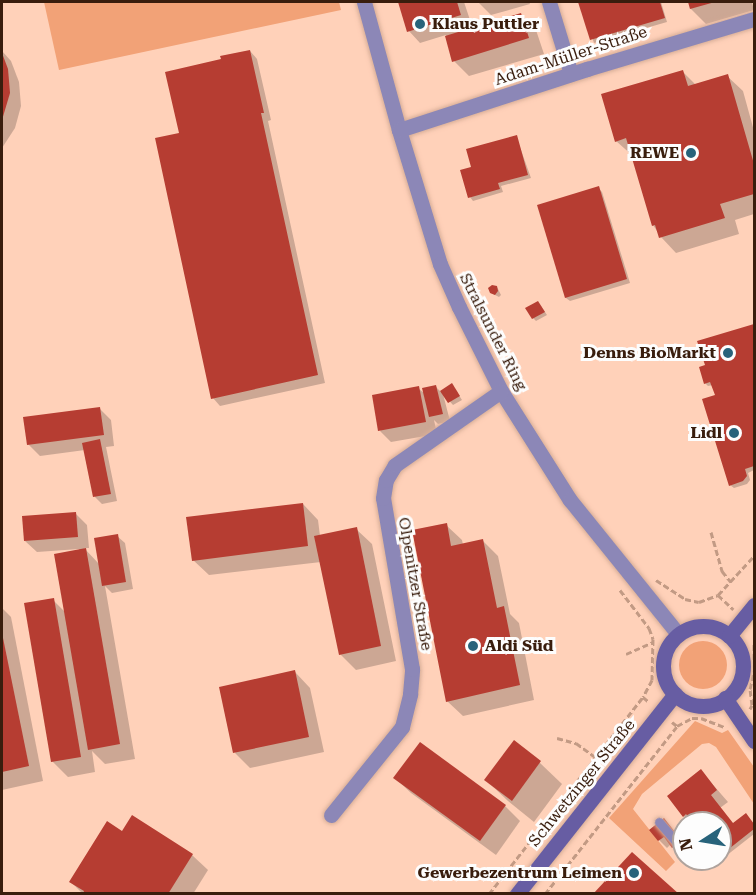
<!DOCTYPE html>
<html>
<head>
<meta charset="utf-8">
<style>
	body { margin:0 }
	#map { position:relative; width:756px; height:895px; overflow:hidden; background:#ffd1b9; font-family:"Roboto Serif",serif }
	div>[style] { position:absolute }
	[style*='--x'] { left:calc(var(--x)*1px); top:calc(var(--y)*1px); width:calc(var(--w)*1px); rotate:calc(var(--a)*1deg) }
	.green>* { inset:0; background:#f2a277 }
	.round { border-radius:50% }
	.shadow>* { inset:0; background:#0003 }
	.building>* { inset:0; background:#b63d32 }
	.path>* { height:3px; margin-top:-1.5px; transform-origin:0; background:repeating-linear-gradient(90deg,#c29a84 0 6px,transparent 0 9px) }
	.roads { filter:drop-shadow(0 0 2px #d7ad97) drop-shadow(0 0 2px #d7ad97) }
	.lane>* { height:9px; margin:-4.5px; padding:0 4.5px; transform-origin:4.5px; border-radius:4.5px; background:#8c87b7 }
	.street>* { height:15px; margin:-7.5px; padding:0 7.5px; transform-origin:7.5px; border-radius:7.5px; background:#8c87b7 }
	.secondary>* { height:15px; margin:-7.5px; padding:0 7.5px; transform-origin:7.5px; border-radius:7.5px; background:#675da3 }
	.secondary>.ring { margin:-7.5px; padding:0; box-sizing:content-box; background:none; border:15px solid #675da3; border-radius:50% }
	.dots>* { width:16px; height:16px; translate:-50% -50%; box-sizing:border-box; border:3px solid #fdfdfd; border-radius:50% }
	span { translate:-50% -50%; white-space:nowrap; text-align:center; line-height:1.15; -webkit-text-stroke:6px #fdfdfd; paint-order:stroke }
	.poi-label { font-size:16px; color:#391d0d; font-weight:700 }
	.left { translate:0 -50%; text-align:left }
	.right { translate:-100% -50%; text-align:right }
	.street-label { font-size:16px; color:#391d0d }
	.frame { position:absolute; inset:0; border:3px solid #391d0d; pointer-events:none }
	.north { position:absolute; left:672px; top:811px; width:60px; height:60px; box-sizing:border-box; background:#fdfdfd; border:2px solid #afa39d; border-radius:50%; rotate:258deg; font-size:16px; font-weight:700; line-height:24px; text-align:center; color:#391d0d }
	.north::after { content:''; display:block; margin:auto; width:21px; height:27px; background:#28637b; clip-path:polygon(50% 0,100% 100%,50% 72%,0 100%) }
</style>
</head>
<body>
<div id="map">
	<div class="green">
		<i style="clip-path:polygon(44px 2px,339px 2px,341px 10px,59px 70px)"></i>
		<i class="round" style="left:679px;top:641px;width:48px;height:48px"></i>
		<i style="clip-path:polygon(695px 721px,722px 733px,728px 730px,754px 767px,754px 804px,716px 747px,709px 743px,702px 744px,642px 794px,633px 809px,675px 862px,666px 871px,609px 818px)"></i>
	</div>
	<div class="shadow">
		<i style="clip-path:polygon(400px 2px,464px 2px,473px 29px,521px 15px,536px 30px,544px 54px,469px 76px,454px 61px,446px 35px,420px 43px,409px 31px)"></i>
		<i style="clip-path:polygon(478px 2px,529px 2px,530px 4px,491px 15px)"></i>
		<i style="clip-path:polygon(580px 2px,661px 2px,667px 22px,594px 43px)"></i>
		<i style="clip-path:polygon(689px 2px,752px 2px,754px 10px,706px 24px,691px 9px)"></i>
		<i style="clip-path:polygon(2px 51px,11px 61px,19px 82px,21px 106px,15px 128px,2px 148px)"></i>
		<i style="clip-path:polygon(250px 51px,257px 59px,271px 120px,268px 121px,325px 383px,220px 406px,213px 398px,223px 61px)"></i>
		<i style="clip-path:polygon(682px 71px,696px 85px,727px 76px,743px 91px,754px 131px,754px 214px,735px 220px,739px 234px,676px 253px,661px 237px,653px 225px,633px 156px,616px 141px)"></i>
		<i style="clip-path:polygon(516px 136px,531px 178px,501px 186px,503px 192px,473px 201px,470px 197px,472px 168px)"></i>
		<i style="clip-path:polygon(598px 188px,602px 192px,630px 283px,570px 301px,566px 298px,539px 206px)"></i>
		<i style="clip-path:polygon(497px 287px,501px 295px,499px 297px,491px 293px)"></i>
		<i style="clip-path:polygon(541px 306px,547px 315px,536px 321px,533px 318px)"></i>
		<i style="clip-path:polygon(754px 325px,754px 470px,748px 473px,750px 480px,747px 484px,734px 488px,730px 485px,716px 396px,713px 385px,708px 386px,705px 383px,707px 366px,699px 342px)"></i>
		<i style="clip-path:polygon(436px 387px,441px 392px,455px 389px,462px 400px,453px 405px,443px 394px,450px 421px,438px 424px,434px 420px,437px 434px,391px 442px,380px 431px,418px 388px,425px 394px)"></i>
		<i style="clip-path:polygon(99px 408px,111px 420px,114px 446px,106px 447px,117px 501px,102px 504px,95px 497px,85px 450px,40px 456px,28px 444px)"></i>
		<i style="clip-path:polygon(303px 504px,318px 520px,320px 536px,356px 529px,372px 544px,396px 661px,356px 670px,340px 654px,321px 562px,209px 575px,193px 560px)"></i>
		<i style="clip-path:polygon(75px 513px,87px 525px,89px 548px,84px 548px,100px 565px,117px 536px,125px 543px,133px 589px,112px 593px,105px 586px,135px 759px,105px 764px,92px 751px,95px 772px,68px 777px,52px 761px,53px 600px,66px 613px,79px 549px,37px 552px,25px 541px)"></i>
		<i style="clip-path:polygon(446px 525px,462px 540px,463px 545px,483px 541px,498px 556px,510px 614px,519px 623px,534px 700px,463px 716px,447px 701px)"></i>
		<i style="clip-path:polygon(2px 608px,11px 617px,43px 781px,2px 790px)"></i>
		<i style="clip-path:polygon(295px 672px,310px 688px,324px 752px,250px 768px,235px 753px)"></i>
		<i style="clip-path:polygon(514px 743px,540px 763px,562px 784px,534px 822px,508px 801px,486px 780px)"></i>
		<i style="clip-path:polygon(701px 771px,728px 802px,720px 808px,733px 824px,749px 818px,754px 825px,754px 834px,717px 863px,713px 859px,720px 859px,720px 823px,691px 823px,684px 816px)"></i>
		<i style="clip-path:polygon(395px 778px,505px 806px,520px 821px,496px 855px,411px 793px)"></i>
		<i style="clip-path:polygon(671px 828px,684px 844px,684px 853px,681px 855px,671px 844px,667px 848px,659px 840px)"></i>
		<i style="clip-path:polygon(123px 833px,192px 855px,208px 870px,193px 894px,83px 894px,71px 882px)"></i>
	</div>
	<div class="building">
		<i style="clip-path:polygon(398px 2px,457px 2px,461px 15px,407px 32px)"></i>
		<i style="clip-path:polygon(578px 2px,660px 2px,665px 18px,590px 40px)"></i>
		<i style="clip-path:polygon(688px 2px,715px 2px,690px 9px)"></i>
		<i style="clip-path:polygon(521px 13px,529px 38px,452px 62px,445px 36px)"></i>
		<i style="clip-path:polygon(250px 50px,264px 113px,261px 113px,318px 375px,211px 399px,155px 138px,179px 133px,165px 72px,221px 59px,220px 56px)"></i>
		<i style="clip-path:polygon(2px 53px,8px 69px,10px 93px,2px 120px)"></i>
		<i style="clip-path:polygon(683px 70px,688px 86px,728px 74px,754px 164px,754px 194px,720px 204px,725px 218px,659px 238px,655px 225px,652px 226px,626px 138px,615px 142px,601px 94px)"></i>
		<i style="clip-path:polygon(517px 135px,528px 175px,498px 183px,500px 189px,468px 198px,460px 170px,471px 167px,466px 149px)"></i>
		<i style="clip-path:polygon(599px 186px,627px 279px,565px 298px,537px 205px)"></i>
		<i style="clip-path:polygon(492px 285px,497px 286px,498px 291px,495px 295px,490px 293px,488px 288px)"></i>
		<i style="clip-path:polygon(538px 301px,545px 312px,532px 319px,525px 308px)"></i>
		<i style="clip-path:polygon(754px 324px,754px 466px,745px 469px,747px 476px,743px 481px,729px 486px,702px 399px,715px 395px,710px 382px,704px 384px,699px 367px,705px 365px,697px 341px)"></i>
		<i style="clip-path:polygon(452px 383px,460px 396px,448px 403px,440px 391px)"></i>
		<i style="clip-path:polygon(436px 385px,443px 414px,429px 417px,422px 388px)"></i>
		<i style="clip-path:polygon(419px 386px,426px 422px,378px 431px,372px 395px)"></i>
		<i style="clip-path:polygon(100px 407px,104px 435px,27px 445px,23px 417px)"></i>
		<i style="clip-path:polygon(100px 439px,111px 494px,93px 497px,82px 443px)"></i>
		<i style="clip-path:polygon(303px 503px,308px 546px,192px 561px,186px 517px)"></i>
		<i style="clip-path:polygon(76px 512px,78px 537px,24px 541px,22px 516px)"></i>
		<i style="clip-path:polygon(447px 523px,451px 546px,483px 539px,497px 608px,504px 606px,520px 685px,446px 702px,412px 530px)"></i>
		<i style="clip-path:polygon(357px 527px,381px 646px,339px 655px,314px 536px)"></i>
		<i style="clip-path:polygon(118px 534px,126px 582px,102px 586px,94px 538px)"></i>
		<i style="clip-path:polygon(86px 548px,120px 744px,88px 750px,54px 554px)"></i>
		<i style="clip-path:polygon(54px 598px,81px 757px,51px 762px,24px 603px)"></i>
		<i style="clip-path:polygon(2px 633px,29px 766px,2px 772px)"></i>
		<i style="clip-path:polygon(295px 670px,309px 737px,233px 753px,219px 687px)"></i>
		<i style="clip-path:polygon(514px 740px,541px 761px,512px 801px,484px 780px)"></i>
		<i style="clip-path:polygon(420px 742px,506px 805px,480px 841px,393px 778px)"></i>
		<i style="clip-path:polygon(701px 769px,717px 790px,711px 795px,733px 823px,746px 813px,754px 824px,754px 829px,720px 856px,720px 823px,693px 823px,686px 814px,683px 817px,667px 796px)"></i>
		<i style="clip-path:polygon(132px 815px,193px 854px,168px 894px,83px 894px,84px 891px,69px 882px,107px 821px,122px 831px)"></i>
		<i style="clip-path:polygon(664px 818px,682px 841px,672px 848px,664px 837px,658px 841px,649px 830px)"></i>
		<i style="clip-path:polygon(632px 852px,679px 894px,593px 894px)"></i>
	</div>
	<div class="path">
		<i style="--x:711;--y:532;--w:41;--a:74.2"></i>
		<i style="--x:722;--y:571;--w:14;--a:51"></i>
		<i style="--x:656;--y:580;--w:35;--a:33"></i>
		<i style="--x:685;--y:599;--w:14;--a:12"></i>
		<i style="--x:699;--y:602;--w:20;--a:-20"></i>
		<i style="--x:718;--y:595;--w:21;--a:43"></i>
		<i style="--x:620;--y:590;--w:48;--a:52.7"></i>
		<i style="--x:649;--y:628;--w:12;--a:70"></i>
		<i style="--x:653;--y:639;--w:41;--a:91.4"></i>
		<i style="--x:652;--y:680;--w:19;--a:118"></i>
		<i style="--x:643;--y:697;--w:8;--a:40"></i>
		<i style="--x:718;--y:595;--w:53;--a:-47.3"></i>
		<i style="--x:754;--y:644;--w:17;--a:90"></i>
		<i style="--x:626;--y:654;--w:30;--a:-24"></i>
		<i style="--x:750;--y:709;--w:4;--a:-63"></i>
		<i style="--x:752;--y:705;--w:16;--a:-97"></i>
		<i style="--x:750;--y:689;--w:18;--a:-77"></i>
		<i style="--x:672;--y:722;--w:6;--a:39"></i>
		<i style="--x:677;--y:726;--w:17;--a:-28"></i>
		<i style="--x:692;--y:718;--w:9;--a:0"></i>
		<i style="--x:701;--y:718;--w:26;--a:21"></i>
		<i style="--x:557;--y:738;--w:20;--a:15"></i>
		<i style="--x:576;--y:743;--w:24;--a:36"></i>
		<i style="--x:489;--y:894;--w:250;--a:-52"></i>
		<i style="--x:545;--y:894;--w:214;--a:-51.8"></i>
	</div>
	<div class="roads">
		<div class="lane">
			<i style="--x:659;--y:822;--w:29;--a:49"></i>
		</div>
		<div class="street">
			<i style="--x:364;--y:2;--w:133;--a:74.7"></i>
			<i style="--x:399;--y:130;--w:140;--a:73"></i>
			<i style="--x:440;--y:264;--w:47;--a:66.2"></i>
			<i style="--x:459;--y:307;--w:94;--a:63.4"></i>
			<i style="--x:501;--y:391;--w:129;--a:57.7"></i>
			<i style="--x:570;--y:500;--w:172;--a:51.1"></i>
			<i style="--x:549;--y:2;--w:75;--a:73"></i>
			<i style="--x:399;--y:130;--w:198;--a:-18"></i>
			<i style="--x:587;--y:69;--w:174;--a:-16.7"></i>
			<i style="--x:331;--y:815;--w:113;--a:-51.1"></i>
			<i style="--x:402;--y:727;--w:34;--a:-76"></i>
			<i style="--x:410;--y:694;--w:25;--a:-85"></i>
			<i style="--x:412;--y:669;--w:173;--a:-99.6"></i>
			<i style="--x:383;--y:498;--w:18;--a:-81"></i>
			<i style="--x:386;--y:480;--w:17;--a:-59"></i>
			<i style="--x:395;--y:465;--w:129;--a:-34.9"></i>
		</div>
		<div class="secondary">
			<i class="ring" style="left:663px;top:626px;width:65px;height:65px"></i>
			<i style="--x:729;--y:636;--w:40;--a:-51"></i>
			<i style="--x:725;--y:698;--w:52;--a:56"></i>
			<i style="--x:517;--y:894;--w:255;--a:-51.7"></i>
		</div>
	</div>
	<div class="dots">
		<i style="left:420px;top:24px;background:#28637b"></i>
		<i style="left:691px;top:153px;background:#28637b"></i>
		<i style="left:728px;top:353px;background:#28637b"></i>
		<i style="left:734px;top:433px;background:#28637b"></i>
		<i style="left:473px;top:646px;background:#28637b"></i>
		<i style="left:634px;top:873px;background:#28637b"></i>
	</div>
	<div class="poi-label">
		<span class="left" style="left:432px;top:24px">Klaus Puttler</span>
		<span class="right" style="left:679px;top:153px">REWE</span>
		<span class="right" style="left:716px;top:353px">Denns BioMarkt</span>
		<span class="right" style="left:722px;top:433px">Lidl</span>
		<span class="left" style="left:485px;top:646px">Aldi Süd</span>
		<span class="right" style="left:622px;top:873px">Gewerbezentrum Leimen</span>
	</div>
	<div class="street-label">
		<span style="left:571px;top:56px;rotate:-18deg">Adam-Müller-Straße</span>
		<span style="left:493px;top:332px;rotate:63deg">Stralsunder Ring</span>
		<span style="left:415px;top:584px;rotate:80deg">Olpenitzer Straße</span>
		<span style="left:582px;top:783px;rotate:-51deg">Schwetzinger Straße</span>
	</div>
	<div class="frame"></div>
	<div class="north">N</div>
</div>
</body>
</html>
